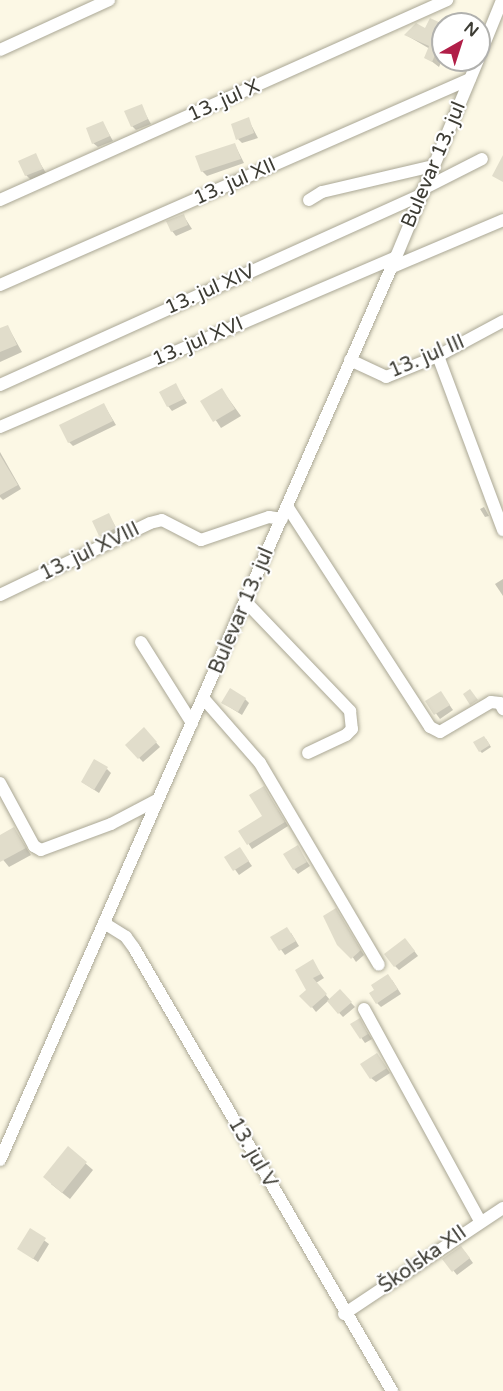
<!DOCTYPE html>
<html>
<head>
<meta charset="utf-8">
<style>
	body { margin:0 }
	#map { position:relative; width:503px; height:1391px; overflow:hidden; background:#fcf8e5; font-family:"Varela Round",sans-serif }
	div>[style] { position:absolute }
	[style*='--x'] { left:calc(var(--x)*1px); top:calc(var(--y)*1px); width:calc(var(--w)*1px); rotate:calc(var(--a)*1deg) }
	.shadow>* { inset:0; background:#0003 }
	.building>* { inset:0; background:#e1ddcb }
	.roads { filter:drop-shadow(0 0 2px #aaa795) drop-shadow(0 0 2px #aaa795) }
	.minor>* { height:12px; margin:-6px; padding:0 6px; transform-origin:6px; border-radius:6px; background:#fff }
	span { translate:-50% -50%; white-space:nowrap; text-align:center; line-height:1.15; -webkit-text-stroke:4.5px #fff; paint-order:stroke }
	.street-label { font-size:20px; color:#3d3c34 }
	.north { position:absolute; left:431px; top:12px; width:60px; height:60px; box-sizing:border-box; background:#fff; border:2px solid #b1b1ae; border-radius:50%; rotate:39deg; font-size:16px; font-weight:700; line-height:24px; text-align:center; color:#3d3c34 }
	.north::after { content:''; display:block; margin:auto; width:21px; height:27px; background:#b11f48; clip-path:polygon(50% 0,100% 100%,50% 72%,0 100%) }
</style>
</head>
<body>
<div id="map">
	<div class="shadow">
		<i style="clip-path:polygon(443px 25px,443px 58px,439px 67px,426px 57px,430px 49px,406px 35px)"></i>
		<i style="clip-path:polygon(141px 106px,151px 124px,136px 130px,132px 126px)"></i>
		<i style="clip-path:polygon(248px 119px,258px 138px,242px 143px,238px 139px)"></i>
		<i style="clip-path:polygon(103px 123px,113px 141px,98px 147px,93px 143px)"></i>
		<i style="clip-path:polygon(235px 145px,244px 163px,207px 176px,202px 171px)"></i>
		<i style="clip-path:polygon(35px 155px,46px 173px,31px 180px,26px 175px)"></i>
		<i style="clip-path:polygon(183px 215px,192px 229px,176px 236px,172px 231px)"></i>
		<i style="clip-path:polygon(8px 327px,22px 352px,0 362px,0 330px)"></i>
		<i style="clip-path:polygon(175px 385px,187px 403px,172px 411px,168px 406px)"></i>
		<i style="clip-path:polygon(222px 390px,241px 416px,221px 428px,203px 401px)"></i>
		<i style="clip-path:polygon(104px 405px,116px 425px,73px 446px,69px 442px)"></i>
		<i style="clip-path:polygon(0 452px,21px 489px,3px 500px,0 497px)"></i>
		<i style="clip-path:polygon(484px 507px,489px 516px,485px 517px,480px 509px)"></i>
		<i style="clip-path:polygon(109px 515px,119px 533px,104px 540px,100px 535px)"></i>
		<i style="clip-path:polygon(503px 579px,503px 596px,495px 584px)"></i>
		<i style="clip-path:polygon(441px 693px,453px 710px,440px 719px,427px 701px)"></i>
		<i style="clip-path:polygon(245px 699px,249px 703px,242px 715px,223px 703px)"></i>
		<i style="clip-path:polygon(144px 729px,160px 747px,143px 762px,127px 745px)"></i>
		<i style="clip-path:polygon(486px 739px,491px 747px,482px 753px,480px 751px)"></i>
		<i style="clip-path:polygon(107px 769px,111px 773px,99px 793px,82px 782px)"></i>
		<i style="clip-path:polygon(264px 788px,288px 826px,252px 849px,240px 831px,264px 816px)"></i>
		<i style="clip-path:polygon(14px 829px,31px 855px,9px 867px,0 856px,0 836px)"></i>
		<i style="clip-path:polygon(297px 847px,310px 866px,298px 874px,294px 869px)"></i>
		<i style="clip-path:polygon(240px 849px,252px 866px,239px 875px,226px 857px)"></i>
		<i style="clip-path:polygon(336px 910px,364px 955px,356px 962px,325px 916px)"></i>
		<i style="clip-path:polygon(291px 933px,299px 946px,285px 955px,272px 937px)"></i>
		<i style="clip-path:polygon(409px 944px,418px 956px,399px 970px,395px 966px)"></i>
		<i style="clip-path:polygon(312px 961px,324px 978px,316px 983px,330px 1000px,340px 991px,355px 1007px,343px 1017px,328px 1001px,316px 1012px,312px 1007px,308px 990px)"></i>
		<i style="clip-path:polygon(392px 980px,401px 994px,381px 1007px,377px 1003px)"></i>
		<i style="clip-path:polygon(359px 1020px,372px 1039px,365px 1043px,352px 1025px)"></i>
		<i style="clip-path:polygon(377px 1054px,390px 1073px,376px 1082px,371px 1078px)"></i>
		<i style="clip-path:polygon(68px 1148px,93px 1170px,70px 1199px,51px 1184px)"></i>
		<i style="clip-path:polygon(30px 1230px,49px 1244px,38px 1262px,19px 1249px)"></i>
		<i style="clip-path:polygon(465px 1252px,473px 1263px,457px 1275px,444px 1259px)"></i>
	</div>
	<div class="building">
		<i style="clip-path:polygon(430px 18px,443px 24px,443px 48px,439px 46px,432px 62px,424px 58px,429px 46px,404px 35px,416px 23px,425px 28px)"></i>
		<i style="clip-path:polygon(142px 104px,148px 119px,131px 127px,124px 111px)"></i>
		<i style="clip-path:polygon(249px 117px,254px 133px,236px 140px,231px 124px)"></i>
		<i style="clip-path:polygon(103px 121px,110px 136px,92px 144px,86px 128px)"></i>
		<i style="clip-path:polygon(235px 143px,241px 159px,201px 172px,195px 156px)"></i>
		<i style="clip-path:polygon(36px 153px,43px 169px,25px 176px,18px 161px)"></i>
		<i style="clip-path:polygon(503px 155px,503px 182px,492px 176px)"></i>
		<i style="clip-path:polygon(184px 214px,188px 225px,171px 232px,166px 221px)"></i>
		<i style="clip-path:polygon(8px 325px,17px 345px,0 352px,0 328px)"></i>
		<i style="clip-path:polygon(176px 383px,184px 399px,167px 407px,159px 392px)"></i>
		<i style="clip-path:polygon(222px 388px,235px 409px,213px 422px,200px 401px)"></i>
		<i style="clip-path:polygon(104px 403px,113px 421px,68px 443px,59px 425px)"></i>
		<i style="clip-path:polygon(0 455px,18px 485px,0 495px)"></i>
		<i style="clip-path:polygon(109px 513px,116px 528px,99px 536px,92px 521px)"></i>
		<i style="clip-path:polygon(230px 688px,246px 698px,238px 712px,221px 703px)"></i>
		<i style="clip-path:polygon(470px 689px,478px 700px,470px 705px,463px 694px)"></i>
		<i style="clip-path:polygon(441px 691px,450px 705px,434px 715px,425px 701px)"></i>
		<i style="clip-path:polygon(144px 727px,157px 742px,138px 759px,125px 745px)"></i>
		<i style="clip-path:polygon(484px 736px,490px 745px,479px 752px,473px 742px)"></i>
		<i style="clip-path:polygon(94px 759px,108px 767px,94px 790px,81px 782px)"></i>
		<i style="clip-path:polygon(264px 786px,285px 822px,247px 845px,238px 831px,262px 816px,249px 795px)"></i>
		<i style="clip-path:polygon(14px 827px,26px 848px,0 862px,0 835px)"></i>
		<i style="clip-path:polygon(298px 845px,307px 862px,293px 870px,283px 854px)"></i>
		<i style="clip-path:polygon(240px 847px,249px 861px,233px 871px,224px 857px)"></i>
		<i style="clip-path:polygon(336px 908px,361px 950px,351px 959px,337px 945px,323px 916px)"></i>
		<i style="clip-path:polygon(287px 927px,296px 941px,279px 951px,270px 937px)"></i>
		<i style="clip-path:polygon(405px 938px,415px 951px,394px 967px,384px 954px)"></i>
		<i style="clip-path:polygon(313px 959px,321px 974px,313px 978px,327px 994px,311px 1008px,299px 996px,306px 990px,295px 970px)"></i>
		<i style="clip-path:polygon(388px 974px,398px 989px,376px 1004px,369px 993px,374px 990px,371px 985px)"></i>
		<i style="clip-path:polygon(340px 989px,352px 1002px,338px 1014px,327px 1001px)"></i>
		<i style="clip-path:polygon(360px 1018px,368px 1034px,360px 1039px,350px 1024px)"></i>
		<i style="clip-path:polygon(377px 1053px,387px 1068px,370px 1079px,360px 1064px)"></i>
		<i style="clip-path:polygon(68px 1146px,87px 1162px,62px 1193px,43px 1177px)"></i>
		<i style="clip-path:polygon(30px 1228px,46px 1238px,33px 1259px,17px 1249px)"></i>
		<i style="clip-path:polygon(461px 1246px,470px 1258px,452px 1272px,442px 1259px)"></i>
	</div>
	<div class="roads">
		<div class="minor">
			<i style="--x:0;--y:50;--w:120;--a:-24.6"></i>
			<i style="--x:479;--y:57;--w:61;--a:-68"></i>
			<i style="--x:423;--y:189;--w:66;--a:-27"></i>
			<i style="--x:0;--y:200;--w:490;--a:-24.1"></i>
			<i style="--x:309;--y:200;--w:15;--a:-32"></i>
			<i style="--x:322;--y:192;--w:114;--a:-13.2"></i>
			<i style="--x:390;--y:268;--w:123;--a:-23"></i>
			<i style="--x:0;--y:285;--w:513;--a:-23.67"></i>
			<i style="--x:438;--y:356;--w:186;--a:69.5"></i>
			<i style="--x:350;--y:360;--w:40;--a:25"></i>
			<i style="--x:386;--y:377;--w:56;--a:-22"></i>
			<i style="--x:438;--y:356;--w:74;--a:-28.3"></i>
			<i style="--x:0;--y:385;--w:461;--a:-24.3"></i>
			<i style="--x:0;--y:427;--w:430;--a:-23.2"></i>
			<i style="--x:287;--y:506;--w:263;--a:57.1"></i>
			<i style="--x:430;--y:727;--w:11;--a:27"></i>
			<i style="--x:440;--y:732;--w:59;--a:-30.5"></i>
			<i style="--x:491;--y:702;--w:9;--a:6"></i>
			<i style="--x:500;--y:703;--w:7;--a:63"></i>
			<i style="--x:0;--y:595;--w:166;--a:-25.6"></i>
			<i style="--x:150;--y:523;--w:12;--a:-14"></i>
			<i style="--x:162;--y:520;--w:44;--a:27.1"></i>
			<i style="--x:201;--y:540;--w:72;--a:-18.7"></i>
			<i style="--x:269;--y:517;--w:13;--a:9"></i>
			<i style="--x:246;--y:602;--w:151;--a:46.3"></i>
			<i style="--x:350;--y:711;--w:18;--a:84"></i>
			<i style="--x:352;--y:729;--w:8;--a:135"></i>
			<i style="--x:346;--y:735;--w:42;--a:154.7"></i>
			<i style="--x:141;--y:642;--w:96;--a:57.8"></i>
			<i style="--x:204;--y:699;--w:85;--a:48.8"></i>
			<i style="--x:260;--y:763;--w:234;--a:59.5"></i>
			<i style="--x:0;--y:783;--w:72;--a:61.6"></i>
			<i style="--x:34;--y:846;--w:8;--a:30"></i>
			<i style="--x:41;--y:850;--w:75;--a:-20.4"></i>
			<i style="--x:111;--y:824;--w:52;--a:-27.6"></i>
			<i style="--x:104;--y:923;--w:26;--a:32"></i>
			<i style="--x:126;--y:937;--w:14;--a:54"></i>
			<i style="--x:134;--y:948;--w:513;--a:59.78"></i>
			<i style="--x:364;--y:1009;--w:242;--a:61.3"></i>
			<i style="--x:0;--y:1160;--w:986;--a:-66.32"></i>
			<i style="--x:396;--y:257;--w:213;--a:-67.4"></i>
			<i style="--x:344;--y:1314;--w:191;--a:-33.7"></i>
		</div>
	</div>
	<div class="street-label">
		<span style="left:224px;top:101px;rotate:-24deg">13. jul X</span>
		<span style="left:434px;top:165px;rotate:-67deg">Bulevar 13. jul</span>
		<span style="left:235px;top:182px;rotate:-24deg">13. jul XII</span>
		<span style="left:210px;top:290px;rotate:-24deg">13. jul XIV</span>
		<span style="left:198px;top:342px;rotate:-23deg">13. jul XVI</span>
		<span style="left:427px;top:357px;rotate:-23deg">13. jul III</span>
		<span style="left:90px;top:552px;rotate:-26deg">13. jul XVIII</span>
		<span style="left:242px;top:611px;rotate:-67deg">Bulevar 13. jul</span>
		<span style="left:252px;top:1153px;rotate:60deg">13. jul V</span>
		<span style="left:423px;top:1260px;rotate:-35deg">Školska XII</span>
	</div>
	<div class="north">N</div>
</div>
</body>
</html>
